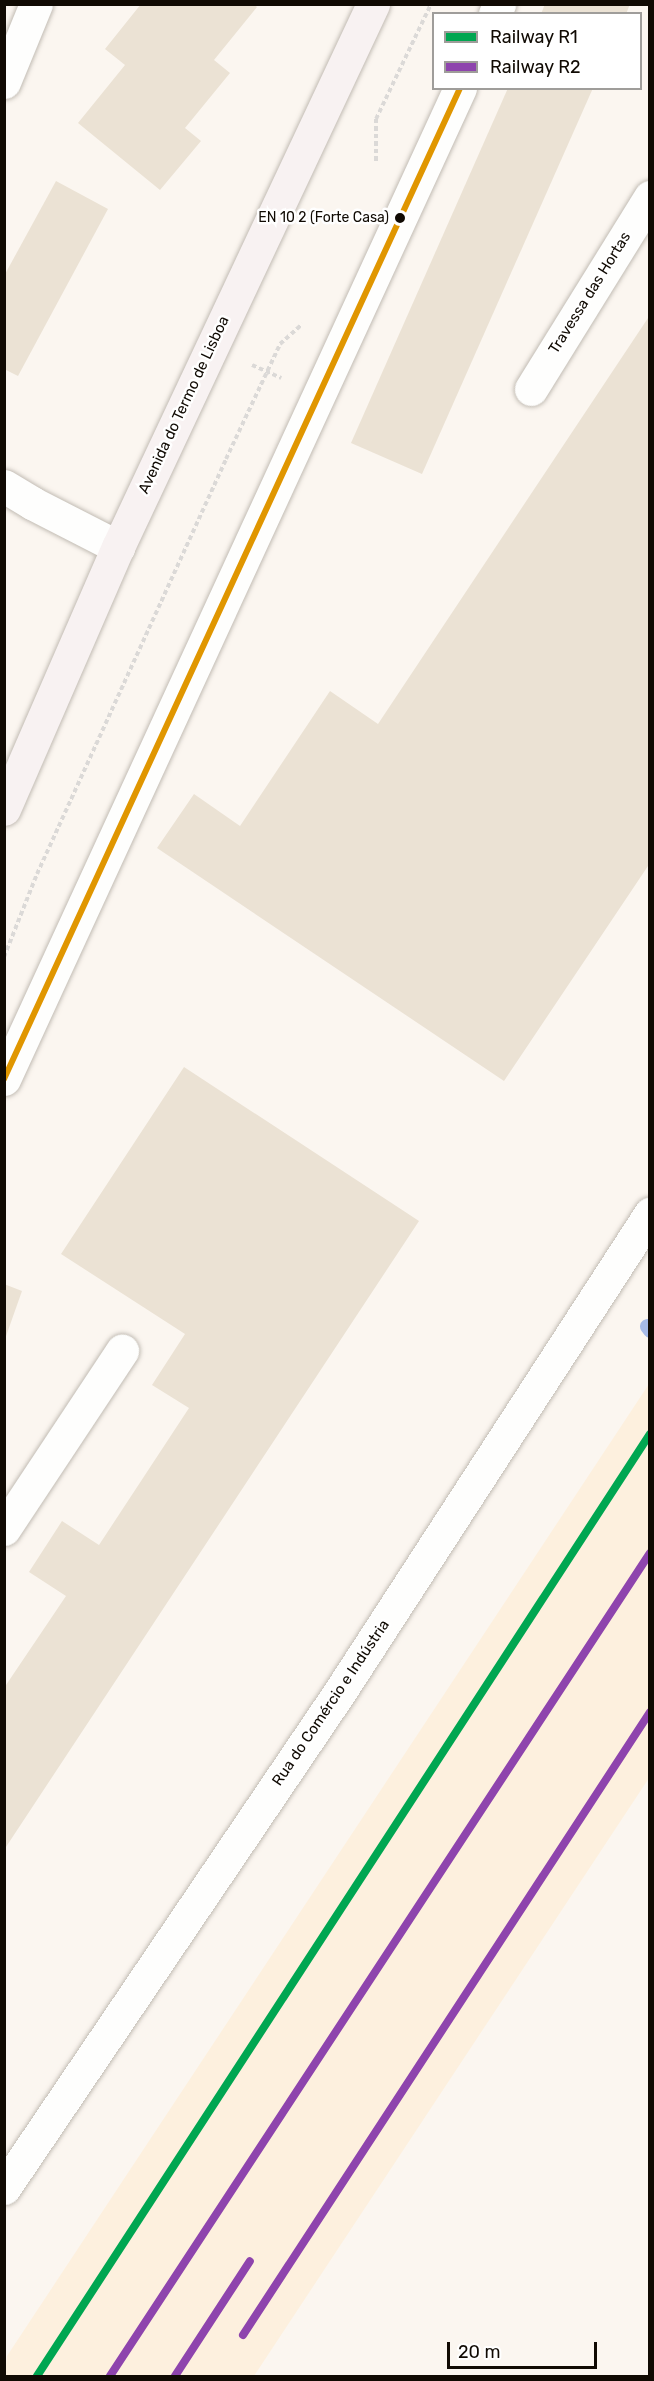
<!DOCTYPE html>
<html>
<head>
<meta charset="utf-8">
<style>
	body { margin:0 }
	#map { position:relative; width:654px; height:2381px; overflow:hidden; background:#fbf6f0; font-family:Rubik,sans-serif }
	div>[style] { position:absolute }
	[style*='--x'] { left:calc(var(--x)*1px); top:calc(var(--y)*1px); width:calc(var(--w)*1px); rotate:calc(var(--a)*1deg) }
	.built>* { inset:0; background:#fdf0de }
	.stream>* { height:15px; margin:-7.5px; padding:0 7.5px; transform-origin:7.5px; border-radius:7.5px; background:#a6bae7 }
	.building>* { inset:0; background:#ebe2d4 }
	.path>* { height:4px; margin-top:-2px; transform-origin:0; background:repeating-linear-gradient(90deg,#dbd9d7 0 4.5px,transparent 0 7.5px) }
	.roads { filter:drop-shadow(0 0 2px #c2bcb4) drop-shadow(0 0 2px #c2bcb4) }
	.minor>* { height:33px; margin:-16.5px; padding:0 16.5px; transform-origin:16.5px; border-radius:16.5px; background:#fefefd }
	.primary>* { height:33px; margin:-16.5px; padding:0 16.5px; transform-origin:16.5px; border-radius:16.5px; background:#f8f2f2 }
	.bus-1>* { height:6px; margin:-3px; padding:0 3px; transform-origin:3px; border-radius:3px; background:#e09600 }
	.rail-1>* { height:8px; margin:-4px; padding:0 4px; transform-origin:4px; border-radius:4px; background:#00a651 }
	.rail-2>* { height:8px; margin:-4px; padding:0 4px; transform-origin:4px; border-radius:4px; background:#8e44ad }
	.dots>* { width:16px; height:16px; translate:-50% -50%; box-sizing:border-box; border:3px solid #fff; border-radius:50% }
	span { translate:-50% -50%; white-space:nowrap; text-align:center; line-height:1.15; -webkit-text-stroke:5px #fff; paint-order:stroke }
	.bus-label { font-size:14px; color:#100a03 }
	.right { translate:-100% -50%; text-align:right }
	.street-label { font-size:15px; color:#100a03 }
	.frame { position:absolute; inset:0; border:6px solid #100a03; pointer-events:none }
	.legend { position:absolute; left:432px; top:12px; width:210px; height:78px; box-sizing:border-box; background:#fff; border:2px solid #9f9d9a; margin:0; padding:8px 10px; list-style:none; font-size:18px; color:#100a03 }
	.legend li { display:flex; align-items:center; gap:12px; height:30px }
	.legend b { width:30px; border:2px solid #9f9d9a }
	.scale { position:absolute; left:447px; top:2342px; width:150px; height:27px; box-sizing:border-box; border:3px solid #100a03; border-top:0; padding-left:8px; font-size:18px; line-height:21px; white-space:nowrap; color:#100a03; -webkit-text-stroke:4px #fff; paint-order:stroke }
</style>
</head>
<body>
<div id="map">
	<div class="built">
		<i style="clip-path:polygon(649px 1384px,649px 1778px,254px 2376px,5px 2376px,7px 2356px)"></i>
	</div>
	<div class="stream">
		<i style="--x:647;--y:1326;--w:5;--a:53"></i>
	</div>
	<div class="building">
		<i style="clip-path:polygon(141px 4px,254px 4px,257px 7px,214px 60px,230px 73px,185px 128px,201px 141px,160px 190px,78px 123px,125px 65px,105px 49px)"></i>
		<i style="clip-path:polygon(545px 4px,630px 4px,626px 14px,541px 14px)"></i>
		<i style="clip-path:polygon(508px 88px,593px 88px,422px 474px,351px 443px)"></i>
		<i style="clip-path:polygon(56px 181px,108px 209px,18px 376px,4px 369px,4px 276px)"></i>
		<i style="clip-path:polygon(650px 315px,650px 863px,504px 1081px,157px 848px,194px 794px,240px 826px,330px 691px,378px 724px)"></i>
		<i style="clip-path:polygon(184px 1067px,419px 1221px,4px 1850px,4px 1688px,66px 1596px,29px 1572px,62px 1521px,99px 1545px,189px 1408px,152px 1385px,185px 1334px,61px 1254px)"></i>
		<i style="clip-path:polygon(4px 1284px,22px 1291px,5px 1339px,4px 1339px)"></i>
	</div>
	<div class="path">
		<i style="--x:376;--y:161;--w:42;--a:-90"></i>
		<i style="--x:376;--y:119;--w:127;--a:-64.4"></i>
		<i style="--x:252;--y:365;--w:32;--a:24"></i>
		<i style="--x:4;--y:957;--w:89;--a:-68.3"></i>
		<i style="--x:37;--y:874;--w:456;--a:-65.5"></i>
		<i style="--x:226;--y:459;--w:127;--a:-64.8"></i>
		<i style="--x:280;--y:344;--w:30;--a:-42"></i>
	</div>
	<div class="roads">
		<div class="minor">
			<i style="--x:495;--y:14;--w:11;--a:-68"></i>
			<i style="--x:4;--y:82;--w:84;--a:-67.7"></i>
			<i style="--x:531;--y:389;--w:226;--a:-58.2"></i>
			<i style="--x:4;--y:486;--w:33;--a:31"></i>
			<i style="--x:32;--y:503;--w:97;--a:27.1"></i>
			<i style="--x:4;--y:1079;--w:1091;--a:-65.29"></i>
			<i style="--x:4;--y:1529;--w:214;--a:-56.5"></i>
			<i style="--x:4;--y:2188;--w:601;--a:-55.91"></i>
			<i style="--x:341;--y:1690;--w:568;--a:-57.01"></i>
		</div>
		<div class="primary">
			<i style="--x:4;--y:809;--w:286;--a:-66.5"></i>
			<i style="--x:118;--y:547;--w:600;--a:-64.84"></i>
		</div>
	</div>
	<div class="bus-1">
		<i style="--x:4;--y:1079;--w:1091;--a:-65.29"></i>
	</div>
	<div class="rail-1">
		<i style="--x:37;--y:2376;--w:1124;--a:-56.95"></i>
	</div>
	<div class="rail-2">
		<i style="--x:243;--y:2335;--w:744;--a:-56.84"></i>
		<i style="--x:110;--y:2376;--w:984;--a:-56.73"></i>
		<i style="--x:175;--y:2376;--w:137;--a:-56.9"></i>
	</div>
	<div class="dots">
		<i style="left:400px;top:218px;background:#100a03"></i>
	</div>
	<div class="bus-label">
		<span class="right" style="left:389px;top:218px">EN 10 2 (Forte Casa)</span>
	</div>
	<div class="street-label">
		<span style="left:590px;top:293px;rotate:-58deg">Travessa das Hortas</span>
		<span style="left:184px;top:405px;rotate:-65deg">Avenida do Termo de Lisboa</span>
		<span style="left:331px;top:1703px;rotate:-56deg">Rua do Comércio e Indústria</span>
	</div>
	<div class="frame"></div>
	<ul class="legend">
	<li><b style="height:8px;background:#00a651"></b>Railway R1</li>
	<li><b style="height:8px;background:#8e44ad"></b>Railway R2</li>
	</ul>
	<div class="scale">20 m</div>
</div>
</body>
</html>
